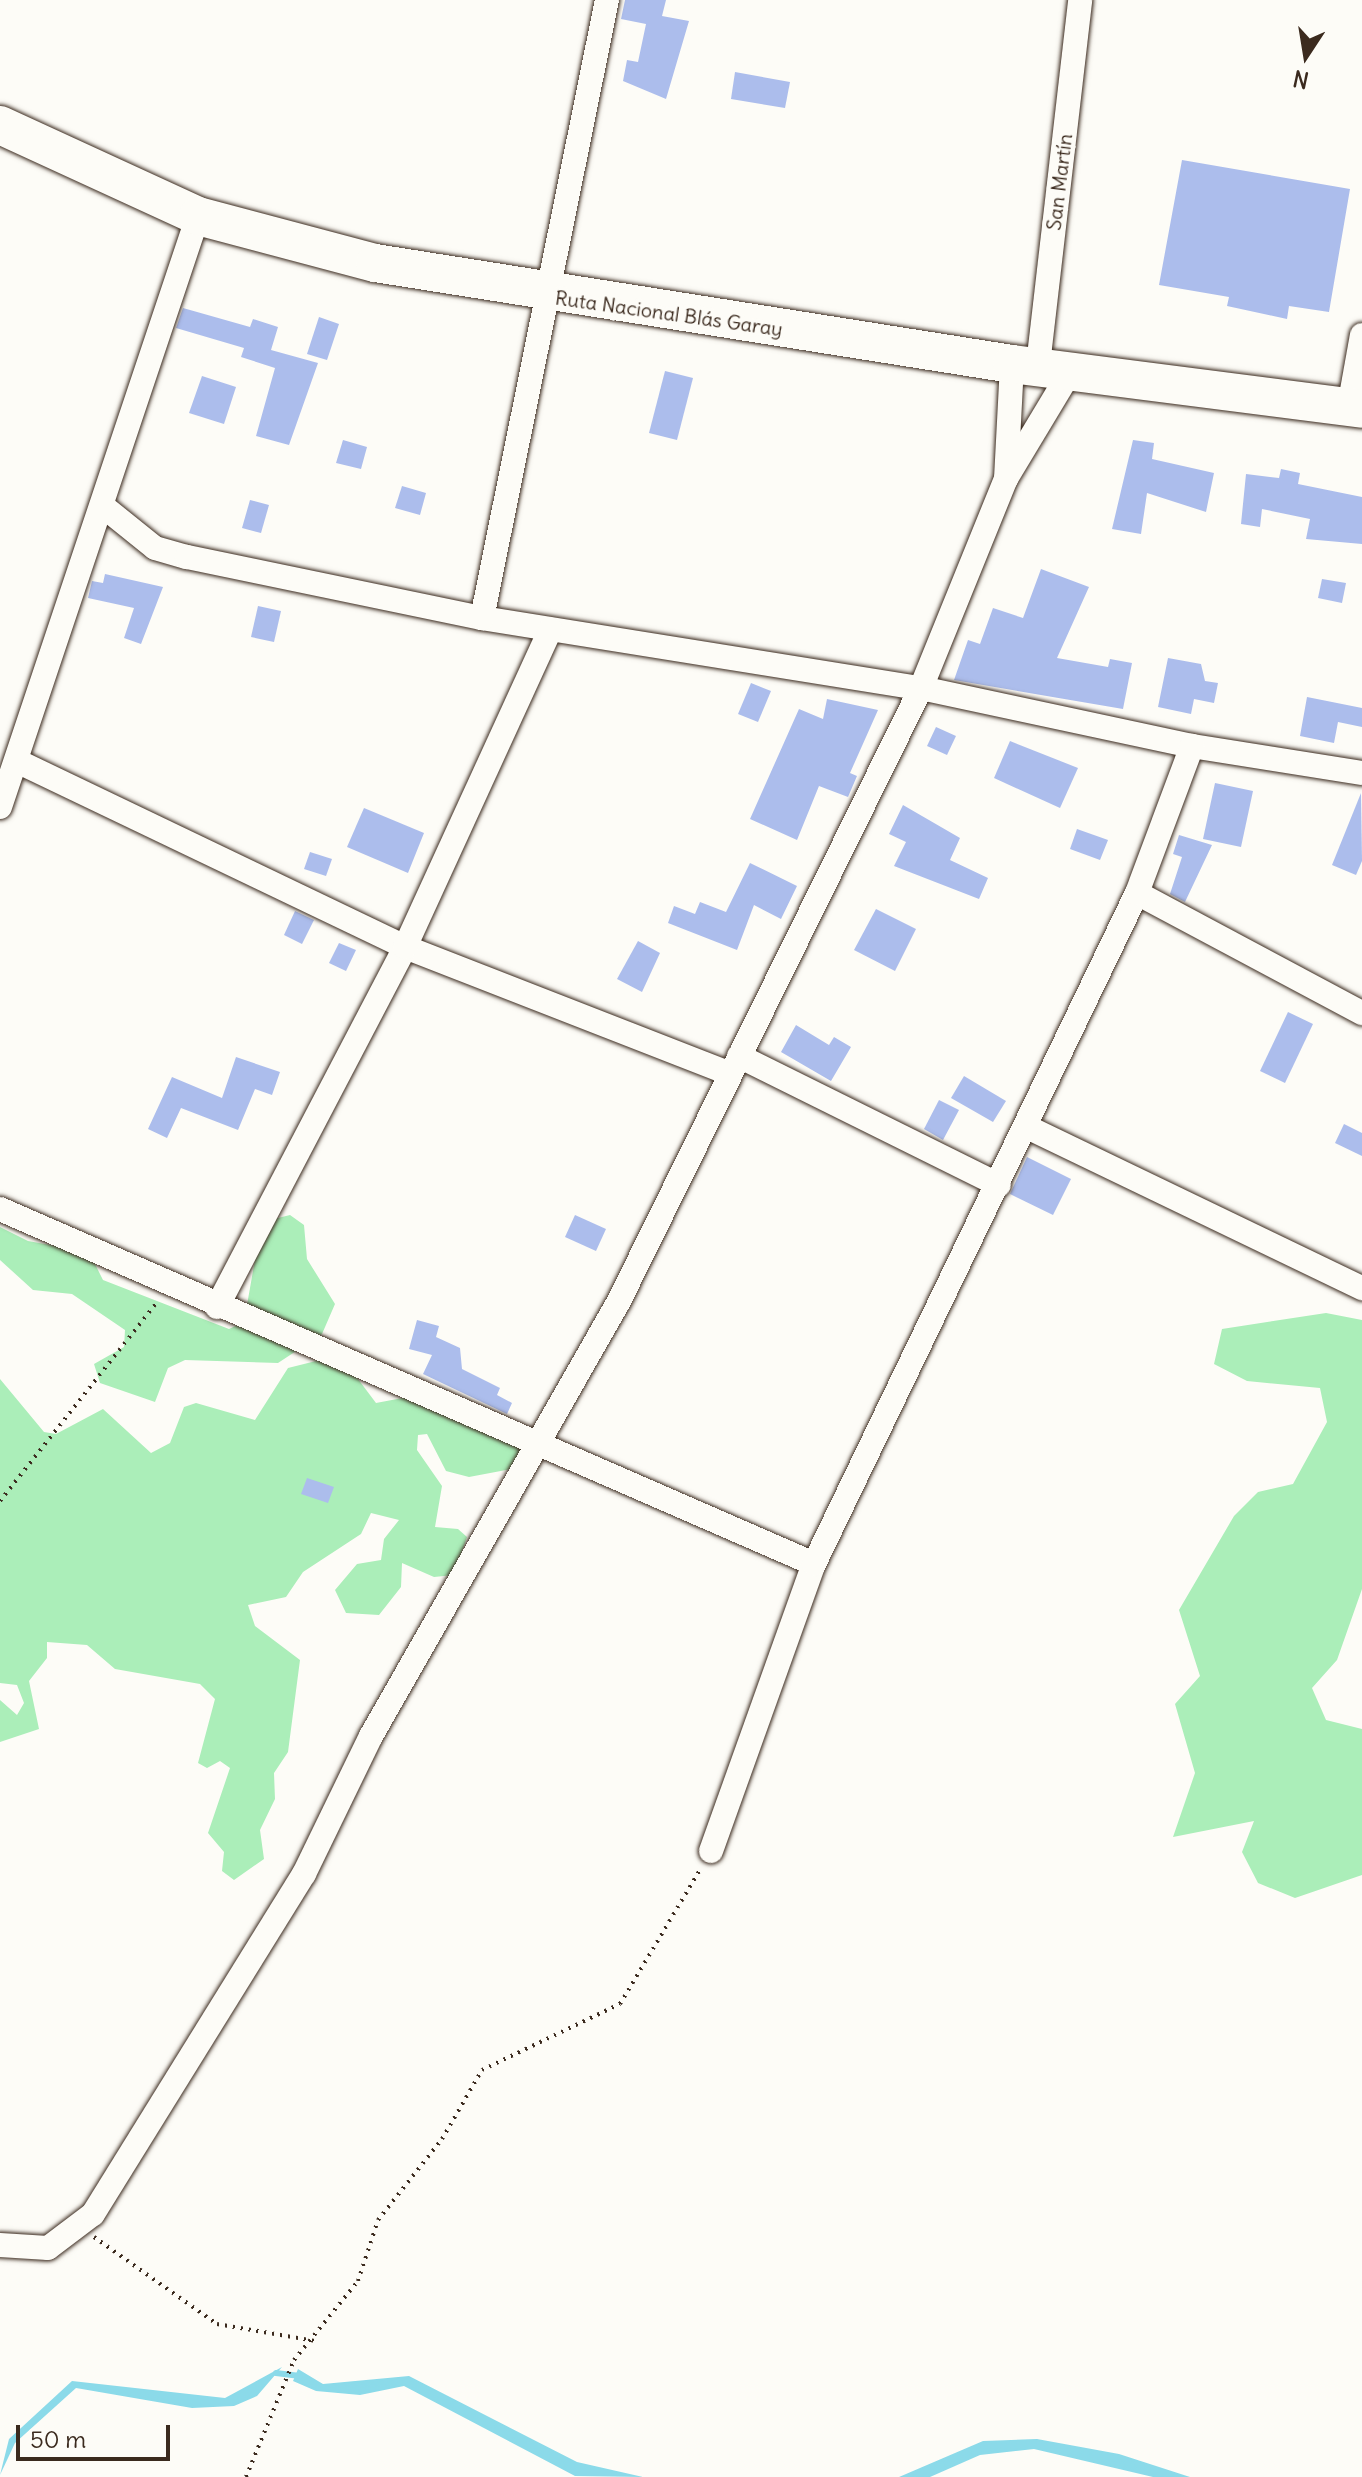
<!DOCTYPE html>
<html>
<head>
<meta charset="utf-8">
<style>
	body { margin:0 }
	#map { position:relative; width:1362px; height:2477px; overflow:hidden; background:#fdfcf7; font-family:Delius,sans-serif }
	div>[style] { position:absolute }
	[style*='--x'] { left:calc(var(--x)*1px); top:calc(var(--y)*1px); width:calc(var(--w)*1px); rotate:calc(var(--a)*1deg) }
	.green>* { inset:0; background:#abeeb9 }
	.water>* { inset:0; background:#8bdae9 }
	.stream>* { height:6px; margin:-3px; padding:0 3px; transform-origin:3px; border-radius:3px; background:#8bdae9 }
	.building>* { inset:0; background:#acbdec }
	.path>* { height:4px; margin-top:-2px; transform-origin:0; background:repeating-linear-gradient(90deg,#3b2a1e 0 2px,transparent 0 8px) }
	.roads { filter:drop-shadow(0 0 2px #3b2a1e) drop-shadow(0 0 2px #3b2a1e) }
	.minor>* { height:24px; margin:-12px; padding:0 12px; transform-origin:12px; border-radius:12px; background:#fdfcf7 }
	.trunk>* { height:38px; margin:-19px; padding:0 19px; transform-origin:19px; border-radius:19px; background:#fdfcf7 }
	span { translate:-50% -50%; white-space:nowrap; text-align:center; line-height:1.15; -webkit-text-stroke:8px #fdfcf7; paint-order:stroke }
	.street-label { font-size:20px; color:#3b2a1e }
	.north { position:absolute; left:1266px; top:16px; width:80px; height:80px; -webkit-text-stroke:6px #fdfcf7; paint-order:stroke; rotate:192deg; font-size:22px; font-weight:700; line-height:32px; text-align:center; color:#3b2a1e }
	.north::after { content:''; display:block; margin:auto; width:28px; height:36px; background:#3b2a1e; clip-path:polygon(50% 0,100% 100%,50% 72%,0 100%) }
	.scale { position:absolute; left:16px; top:2425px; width:154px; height:36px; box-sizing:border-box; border:4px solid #3b2a1e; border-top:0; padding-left:10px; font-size:24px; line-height:28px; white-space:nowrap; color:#3b2a1e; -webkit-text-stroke:6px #fdfcf7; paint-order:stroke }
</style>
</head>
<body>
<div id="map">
	<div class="green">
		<i style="clip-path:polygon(290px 1215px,304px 1225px,307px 1259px,335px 1304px,322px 1334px,278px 1363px,185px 1360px,168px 1368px,155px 1402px,100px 1383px,94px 1364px,124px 1347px,125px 1330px,72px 1294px,33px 1290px,0 1260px,0 1227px,28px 1241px,89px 1252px,103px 1280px,229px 1329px,244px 1322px,256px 1254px,274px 1219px)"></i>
		<i style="clip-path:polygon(1326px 1313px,1362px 1320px,1362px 1589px,1337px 1660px,1312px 1688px,1326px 1720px,1362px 1729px,1362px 1875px,1295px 1898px,1258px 1883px,1242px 1852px,1254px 1821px,1173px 1837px,1195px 1773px,1175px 1704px,1200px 1676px,1179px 1610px,1234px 1516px,1258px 1492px,1293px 1484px,1327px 1422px,1320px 1388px,1247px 1381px,1214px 1364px,1222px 1329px)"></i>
		<i style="clip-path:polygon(320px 1360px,355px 1375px,376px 1403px,413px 1396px,521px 1449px,516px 1468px,469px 1477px,446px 1471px,427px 1434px,418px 1435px,417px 1450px,442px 1486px,435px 1527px,458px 1529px,467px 1537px,454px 1575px,434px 1577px,402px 1563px,401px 1587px,379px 1615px,346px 1613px,335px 1590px,357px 1564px,381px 1560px,384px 1539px,399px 1520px,371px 1513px,361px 1534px,303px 1572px,286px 1597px,248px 1605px,255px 1626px,300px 1660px,288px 1752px,274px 1773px,275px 1799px,260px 1830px,264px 1859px,234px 1880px,222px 1871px,224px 1852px,208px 1833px,230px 1768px,220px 1761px,207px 1768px,198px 1763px,215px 1699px,200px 1684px,115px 1669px,87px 1645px,47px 1642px,47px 1658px,29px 1681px,39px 1729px,0 1742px,0 1700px,17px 1715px,24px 1703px,17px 1685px,0 1683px,0 1379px,44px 1432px,56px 1434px,103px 1409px,151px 1453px,170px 1443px,184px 1407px,196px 1403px,255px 1420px,288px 1368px)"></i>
	</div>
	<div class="water">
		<i style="clip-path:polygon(282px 2367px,257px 2396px,234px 2406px,192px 2408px,76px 2388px,15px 2443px,0 2475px,9px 2439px,72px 2381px,225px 2398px)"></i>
		<i style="clip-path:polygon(298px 2369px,323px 2384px,409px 2376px,577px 2462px,643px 2477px,575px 2476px,404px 2386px,360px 2395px,316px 2391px,293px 2381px)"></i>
		<i style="clip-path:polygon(1037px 2439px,1119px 2454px,1190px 2477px,1153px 2477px,1034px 2449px,980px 2455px,930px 2477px,899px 2477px,983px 2441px)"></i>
	</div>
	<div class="stream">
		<i style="--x:276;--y:2373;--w:24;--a:7"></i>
	</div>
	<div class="building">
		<i style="clip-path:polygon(625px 0,666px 0,662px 16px,689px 21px,666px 99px,623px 81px,627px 60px,638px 62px,646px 24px,621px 19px)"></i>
		<i style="clip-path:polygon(735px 72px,790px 82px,785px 108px,731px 99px)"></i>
		<i style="clip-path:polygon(1182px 160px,1350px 189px,1329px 312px,1289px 306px,1287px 319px,1227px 306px,1229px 297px,1159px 285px)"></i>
		<i style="clip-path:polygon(183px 308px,250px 327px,253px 319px,278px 327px,271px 350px,318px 363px,289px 445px,256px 436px,275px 368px,241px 357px,244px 348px,176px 328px)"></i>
		<i style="clip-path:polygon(319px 317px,339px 324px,327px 360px,307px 354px)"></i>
		<i style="clip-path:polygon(665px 371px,693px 378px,677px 440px,649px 433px)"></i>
		<i style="clip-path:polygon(202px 376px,236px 387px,224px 424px,189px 413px)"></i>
		<i style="clip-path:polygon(343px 440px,367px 447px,361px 469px,336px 463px)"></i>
		<i style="clip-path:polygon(1133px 440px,1154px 443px,1152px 459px,1214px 473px,1206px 512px,1147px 493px,1141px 534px,1112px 529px)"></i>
		<i style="clip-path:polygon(1281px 469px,1300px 473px,1298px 484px,1362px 497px,1362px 544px,1306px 539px,1310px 519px,1262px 509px,1260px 527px,1241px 524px,1246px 474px,1279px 478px)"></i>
		<i style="clip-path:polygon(402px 486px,426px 493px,420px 515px,395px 508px)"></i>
		<i style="clip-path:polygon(250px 500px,269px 505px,261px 533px,242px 528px)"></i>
		<i style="clip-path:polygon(1041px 569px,1089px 587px,1057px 658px,1108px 667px,1110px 659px,1132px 663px,1123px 709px,954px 680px,968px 640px,980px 644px,993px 608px,1023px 618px)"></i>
		<i style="clip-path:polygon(105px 574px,163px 587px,141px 644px,124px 638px,134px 608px,88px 598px,92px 581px,103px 583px)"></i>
		<i style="clip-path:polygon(1322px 579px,1346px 583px,1342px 603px,1318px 598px)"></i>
		<i style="clip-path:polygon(258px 606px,281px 611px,274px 642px,251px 637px)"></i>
		<i style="clip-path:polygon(1168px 658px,1201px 664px,1205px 681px,1218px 683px,1214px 703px,1194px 699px,1191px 714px,1158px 707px)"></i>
		<i style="clip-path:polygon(751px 683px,771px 691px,758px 722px,738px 714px)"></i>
		<i style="clip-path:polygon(1307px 697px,1362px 708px,1362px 727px,1338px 722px,1334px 743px,1300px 736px)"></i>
		<i style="clip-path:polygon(827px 699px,878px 710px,850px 773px,857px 776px,848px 797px,819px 786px,797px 840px,750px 819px,799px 709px,823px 719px)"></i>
		<i style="clip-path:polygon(936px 727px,956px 736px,947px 755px,927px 746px)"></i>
		<i style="clip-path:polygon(1010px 741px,1078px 768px,1060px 808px,994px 778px)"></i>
		<i style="clip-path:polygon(1215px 783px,1253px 791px,1241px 847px,1203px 839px)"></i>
		<i style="clip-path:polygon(1361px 793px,1362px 861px,1356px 875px,1332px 865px)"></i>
		<i style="clip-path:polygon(903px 805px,960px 838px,950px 860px,988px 878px,979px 899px,894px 866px,906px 842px,889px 834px)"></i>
		<i style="clip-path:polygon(364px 808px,424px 833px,408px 873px,347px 847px)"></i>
		<i style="clip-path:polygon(1077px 829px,1108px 840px,1100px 860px,1070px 849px)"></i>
		<i style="clip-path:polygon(1179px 835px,1212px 845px,1185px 902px,1170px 894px,1182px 857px,1173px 854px)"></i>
		<i style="clip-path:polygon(310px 852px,332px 859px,326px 876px,304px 869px)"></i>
		<i style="clip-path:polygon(750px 863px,797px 886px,781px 919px,754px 905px,737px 950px,668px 923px,674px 906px,695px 914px,700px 902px,726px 912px)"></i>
		<i style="clip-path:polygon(876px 909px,916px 929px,895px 971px,854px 950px)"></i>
		<i style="clip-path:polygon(295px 911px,314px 920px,302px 944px,284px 935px)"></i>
		<i style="clip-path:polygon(638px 941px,660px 953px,642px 992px,617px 979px)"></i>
		<i style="clip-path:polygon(339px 943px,356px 950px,346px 971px,329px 963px)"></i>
		<i style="clip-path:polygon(1288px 1012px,1313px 1024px,1285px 1083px,1260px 1071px)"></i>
		<i style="clip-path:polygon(796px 1025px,829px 1045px,834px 1037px,851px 1047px,831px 1081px,781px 1052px)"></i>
		<i style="clip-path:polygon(236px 1057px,280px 1072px,272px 1095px,255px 1089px,238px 1130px,181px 1108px,167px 1138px,148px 1129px,172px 1077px,222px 1098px)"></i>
		<i style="clip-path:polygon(964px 1076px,1006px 1101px,993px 1122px,951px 1098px)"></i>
		<i style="clip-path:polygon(939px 1100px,959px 1110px,943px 1140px,924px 1129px)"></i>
		<i style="clip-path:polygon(1344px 1124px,1362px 1133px,1362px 1156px,1335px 1143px)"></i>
		<i style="clip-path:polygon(1027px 1157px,1071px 1179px,1053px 1215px,1010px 1194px)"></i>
		<i style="clip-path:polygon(575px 1215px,606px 1229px,596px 1251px,565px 1237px)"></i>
		<i style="clip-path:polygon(417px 1320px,439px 1326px,436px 1337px,460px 1348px,462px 1369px,500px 1388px,497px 1395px,512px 1403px,507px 1414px,423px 1374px,432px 1355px,409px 1349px)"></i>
		<i style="clip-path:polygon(307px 1478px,334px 1487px,328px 1503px,301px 1494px)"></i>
	</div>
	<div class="path">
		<i style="--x:0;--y:1501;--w:255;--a:-51.7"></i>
		<i style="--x:94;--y:2237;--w:151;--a:35.3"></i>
		<i style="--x:217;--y:2324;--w:99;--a:9.8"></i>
		<i style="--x:246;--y:2477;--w:126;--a:-67.7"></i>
		<i style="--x:294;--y:2360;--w:102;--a:-51"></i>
		<i style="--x:358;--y:2281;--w:64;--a:-71.8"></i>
		<i style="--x:378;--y:2220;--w:103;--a:-51.7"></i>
		<i style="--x:442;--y:2139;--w:80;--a:-59.9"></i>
		<i style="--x:482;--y:2070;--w:153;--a:-25.6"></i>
		<i style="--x:620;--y:2004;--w:156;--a:-59.2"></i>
	</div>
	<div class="roads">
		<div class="minor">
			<i style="--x:1038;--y:365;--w:367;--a:-83.4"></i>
			<i style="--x:1349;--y:407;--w:73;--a:-79.8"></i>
			<i style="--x:1007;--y:477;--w:126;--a:-59"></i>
			<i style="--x:104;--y:507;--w:65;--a:38.8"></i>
			<i style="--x:155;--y:548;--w:33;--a:16"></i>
			<i style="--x:187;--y:557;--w:301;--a:11.7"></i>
			<i style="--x:482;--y:618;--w:445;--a:9.1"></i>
			<i style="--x:921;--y:688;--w:277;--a:12.1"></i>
			<i style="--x:1192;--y:746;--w:172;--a:9"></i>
			<i style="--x:482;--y:618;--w:631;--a:-78.57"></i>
			<i style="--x:17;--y:761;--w:430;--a:25.6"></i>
			<i style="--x:405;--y:947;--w:349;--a:21.3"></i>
			<i style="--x:0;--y:807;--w:623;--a:-71.48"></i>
			<i style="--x:1137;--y:893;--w:255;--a:28.1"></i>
			<i style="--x:739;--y:1056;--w:290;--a:26.4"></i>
			<i style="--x:1027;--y:1127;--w:372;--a:25.7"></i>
			<i style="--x:0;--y:1209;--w:888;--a:23.56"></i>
			<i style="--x:217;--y:1307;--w:406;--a:-62.4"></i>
			<i style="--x:405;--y:947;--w:349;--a:-65.4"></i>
			<i style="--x:711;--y:1851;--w:305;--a:-70.3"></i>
			<i style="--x:814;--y:1564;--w:745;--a:-64.3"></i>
			<i style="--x:1137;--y:893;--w:157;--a:-69.5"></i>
			<i style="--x:0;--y:2245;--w:48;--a:3.6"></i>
			<i style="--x:48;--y:2248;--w:56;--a:-37.1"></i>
			<i style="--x:93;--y:2214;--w:400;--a:-58.2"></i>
			<i style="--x:304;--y:1874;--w:153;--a:-64.1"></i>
			<i style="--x:371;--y:1736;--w:501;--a:-60.31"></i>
			<i style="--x:619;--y:1301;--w:683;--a:-63.77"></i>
			<i style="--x:921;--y:688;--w:226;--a:-67.9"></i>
			<i style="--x:1006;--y:479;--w:115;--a:-87"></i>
		</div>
		<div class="trunk">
			<i style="--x:0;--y:125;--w:218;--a:24.7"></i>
			<i style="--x:198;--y:216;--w:183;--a:14.9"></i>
			<i style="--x:375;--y:263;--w:645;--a:9.01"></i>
			<i style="--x:1012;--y:364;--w:353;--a:7.3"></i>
		</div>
	</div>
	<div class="street-label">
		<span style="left:1059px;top:182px;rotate:-83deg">San Martín</span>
		<span style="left:669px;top:313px;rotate:8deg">Ruta Nacional Blás Garay</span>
	</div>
	<div class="north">N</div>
	<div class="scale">50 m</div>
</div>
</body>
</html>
